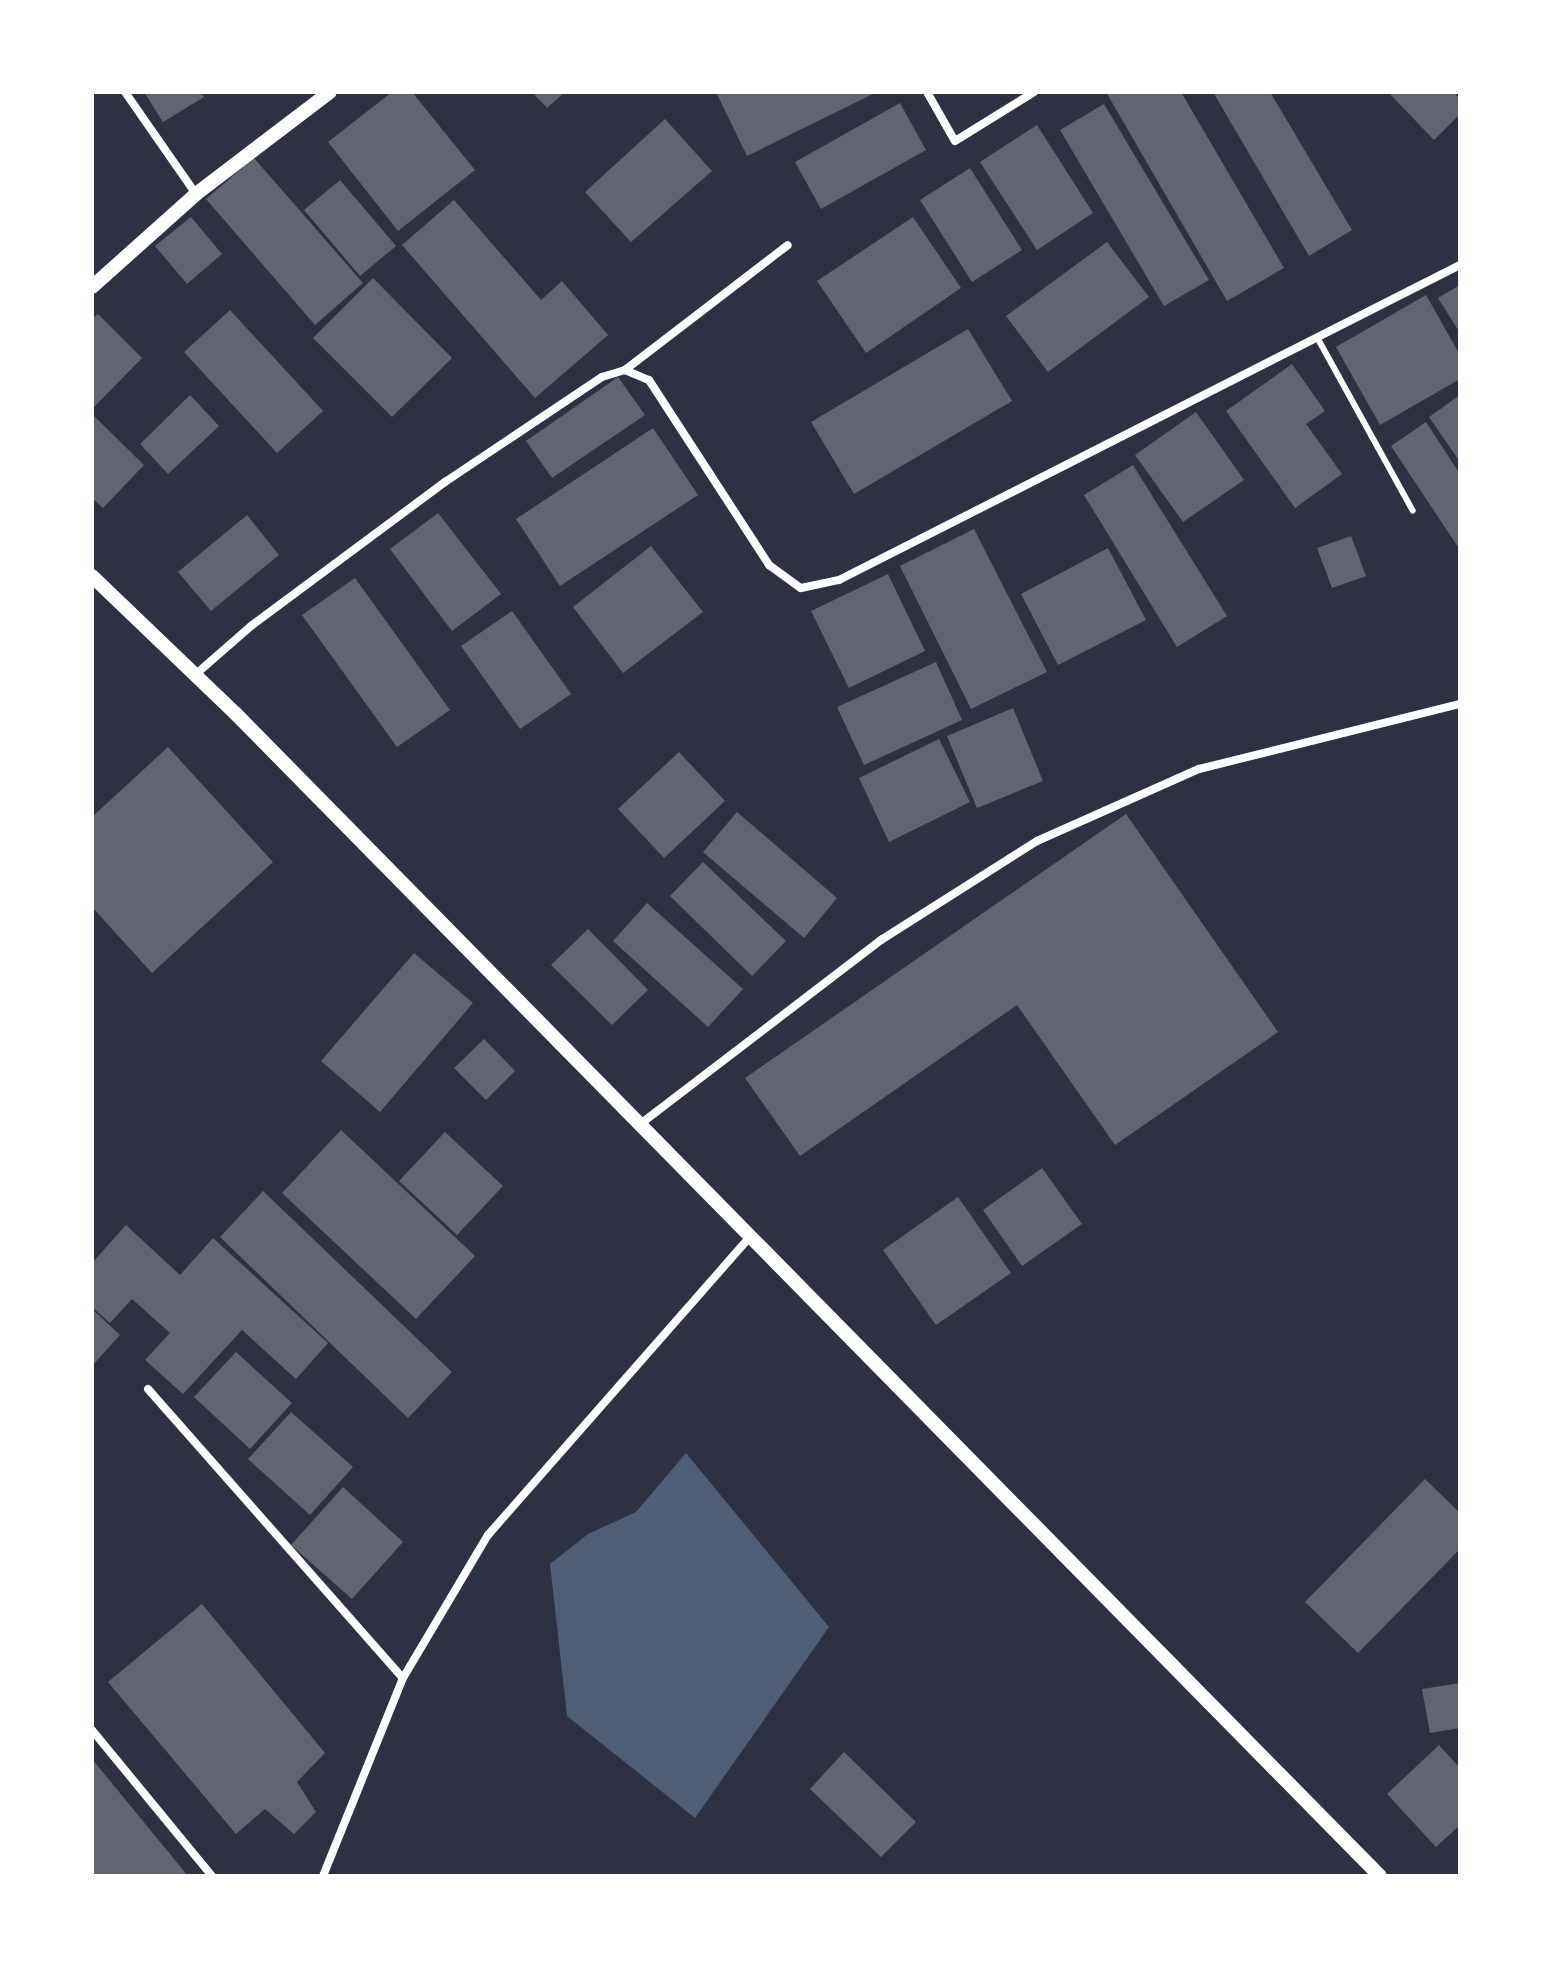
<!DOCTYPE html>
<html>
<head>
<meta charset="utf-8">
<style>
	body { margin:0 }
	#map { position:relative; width:1552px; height:1968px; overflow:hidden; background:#2d3142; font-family:"PT Serif",serif }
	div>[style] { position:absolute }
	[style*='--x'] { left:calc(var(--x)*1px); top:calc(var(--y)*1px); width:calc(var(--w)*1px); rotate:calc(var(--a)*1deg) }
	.water>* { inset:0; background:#4f5d75 }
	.building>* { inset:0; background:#626471 }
	.service>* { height:6px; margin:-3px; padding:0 3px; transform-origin:3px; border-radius:3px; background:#fff }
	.minor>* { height:8px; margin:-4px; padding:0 4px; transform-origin:4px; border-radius:4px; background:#fff }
	.tertiary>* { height:14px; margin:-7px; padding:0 7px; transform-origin:7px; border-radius:7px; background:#fff }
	span { translate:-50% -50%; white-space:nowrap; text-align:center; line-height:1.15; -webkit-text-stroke:8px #fff; paint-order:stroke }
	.frame { position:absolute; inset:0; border:94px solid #fff; pointer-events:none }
</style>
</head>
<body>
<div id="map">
	<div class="water">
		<i style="clip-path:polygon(686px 1453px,829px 1627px,695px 1818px,567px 1716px,550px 1564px,588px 1534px,636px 1512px)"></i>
	</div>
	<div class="building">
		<i style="clip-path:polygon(144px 92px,200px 92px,204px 97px,163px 122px)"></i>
		<i style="clip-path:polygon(392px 92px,412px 92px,475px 170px,398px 231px,328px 142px)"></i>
		<i style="clip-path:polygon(532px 92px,565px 92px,547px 108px)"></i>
		<i style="clip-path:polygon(716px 92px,877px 92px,747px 156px)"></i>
		<i style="clip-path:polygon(1106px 92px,1181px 92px,1284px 268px,1227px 301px)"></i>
		<i style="clip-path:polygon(1213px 92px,1270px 92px,1352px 230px,1309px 256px)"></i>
		<i style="clip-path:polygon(1388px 92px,1453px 92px,1460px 99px,1460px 114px,1434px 140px)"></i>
		<i style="clip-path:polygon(900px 103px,926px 150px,821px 209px,795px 162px)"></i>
		<i style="clip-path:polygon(1104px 104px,1209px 280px,1164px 306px,1060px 130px)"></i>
		<i style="clip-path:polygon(665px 119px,712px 171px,631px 242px,585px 192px)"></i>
		<i style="clip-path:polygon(1037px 125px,1093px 213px,1037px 250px,980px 162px)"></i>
		<i style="clip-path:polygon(254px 158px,363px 283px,315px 325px,206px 199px)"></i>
		<i style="clip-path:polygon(970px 168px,1022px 250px,972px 282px,920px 200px)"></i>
		<i style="clip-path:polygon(340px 180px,396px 246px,360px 276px,304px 210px)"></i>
		<i style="clip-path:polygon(454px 200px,541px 300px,562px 281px,608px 335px,535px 398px,402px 245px)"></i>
		<i style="clip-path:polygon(191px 217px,222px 254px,187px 284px,155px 246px)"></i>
		<i style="clip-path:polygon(913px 217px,961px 288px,866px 353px,817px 281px)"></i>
		<i style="clip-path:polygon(1107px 242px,1149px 297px,1048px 372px,1006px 316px)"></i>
		<i style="clip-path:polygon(373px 278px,452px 358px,392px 417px,313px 338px)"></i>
		<i style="clip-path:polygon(1460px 285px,1460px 333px,1438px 298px)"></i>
		<i style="clip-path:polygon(1426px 295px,1460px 355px,1460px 379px,1380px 425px,1336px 347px)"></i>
		<i style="clip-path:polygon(230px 310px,323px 411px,277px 453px,184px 352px)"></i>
		<i style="clip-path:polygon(98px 314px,142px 358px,94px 407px,92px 319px)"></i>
		<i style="clip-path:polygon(968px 329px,1012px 401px,854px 494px,811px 422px)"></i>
		<i style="clip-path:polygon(1292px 364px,1325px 411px,1306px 424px,1342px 474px,1295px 508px,1226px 411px)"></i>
		<i style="clip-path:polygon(618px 377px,645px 415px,552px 478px,526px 441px)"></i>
		<i style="clip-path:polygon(190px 395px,219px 426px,168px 474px,140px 444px)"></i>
		<i style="clip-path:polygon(1460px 395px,1460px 462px,1429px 417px)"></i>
		<i style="clip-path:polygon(1196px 412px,1244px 480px,1183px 522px,1135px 455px)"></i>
		<i style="clip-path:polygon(92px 414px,144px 465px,103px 508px,92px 498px)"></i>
		<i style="clip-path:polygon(1426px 422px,1460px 474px,1460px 550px,1391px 446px)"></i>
		<i style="clip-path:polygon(653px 428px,698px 495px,560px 586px,516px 519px)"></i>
		<i style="clip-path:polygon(1133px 465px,1227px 616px,1177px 647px,1084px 495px)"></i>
		<i style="clip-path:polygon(438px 513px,501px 594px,452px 631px,390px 549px)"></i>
		<i style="clip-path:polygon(247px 515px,279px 555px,211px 611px,178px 572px)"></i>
		<i style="clip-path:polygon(974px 529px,1047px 672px,971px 709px,900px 566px)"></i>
		<i style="clip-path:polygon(1351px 536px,1366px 576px,1332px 588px,1317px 548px)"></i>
		<i style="clip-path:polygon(651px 546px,703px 612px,623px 673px,573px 607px)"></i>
		<i style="clip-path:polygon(1108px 548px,1146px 620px,1058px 665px,1021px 594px)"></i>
		<i style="clip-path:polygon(888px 574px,925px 651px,849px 688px,811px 611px)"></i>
		<i style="clip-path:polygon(355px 578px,450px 710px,397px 747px,302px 615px)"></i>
		<i style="clip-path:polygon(512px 611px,571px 694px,520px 729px,461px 646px)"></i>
		<i style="clip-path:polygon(936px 662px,962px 720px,864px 765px,837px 707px)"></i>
		<i style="clip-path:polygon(1013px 708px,1043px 781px,977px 808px,947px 736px)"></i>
		<i style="clip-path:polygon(939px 739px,970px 802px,889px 842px,859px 778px)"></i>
		<i style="clip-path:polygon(168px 747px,273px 862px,152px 973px,92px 907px,92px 817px)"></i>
		<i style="clip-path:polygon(679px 752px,725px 801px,664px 858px,618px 809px)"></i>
		<i style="clip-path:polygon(737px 812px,837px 898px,804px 938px,703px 852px)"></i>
		<i style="clip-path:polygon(1126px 814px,1278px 1032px,1115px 1145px,1017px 1005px,800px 1156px,745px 1078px)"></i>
		<i style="clip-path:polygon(703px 862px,786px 941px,752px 976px,670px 896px)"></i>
		<i style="clip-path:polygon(647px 903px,743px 989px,708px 1027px,613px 941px)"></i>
		<i style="clip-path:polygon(588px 929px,648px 990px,612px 1025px,551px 965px)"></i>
		<i style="clip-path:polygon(414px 953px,473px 1003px,380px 1112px,321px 1061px)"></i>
		<i style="clip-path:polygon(484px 1039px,515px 1071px,486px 1100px,454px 1068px)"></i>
		<i style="clip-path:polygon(341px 1130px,475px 1256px,416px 1319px,282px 1193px)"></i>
		<i style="clip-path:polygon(445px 1132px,503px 1186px,457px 1235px,399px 1181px)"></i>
		<i style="clip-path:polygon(1042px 1168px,1082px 1224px,1022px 1266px,983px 1210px)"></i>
		<i style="clip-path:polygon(263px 1191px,452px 1372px,408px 1418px,220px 1237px)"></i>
		<i style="clip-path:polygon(958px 1197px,1011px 1273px,936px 1325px,883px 1250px)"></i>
		<i style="clip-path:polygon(126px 1225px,180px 1275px,213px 1238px,328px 1343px,296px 1379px,242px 1330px,183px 1394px,145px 1360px,170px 1333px,132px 1299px,110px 1323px,92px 1307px,92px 1263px)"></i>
		<i style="clip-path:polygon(92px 1309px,120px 1335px,92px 1366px)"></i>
		<i style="clip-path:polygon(236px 1352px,292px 1403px,250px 1449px,194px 1397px)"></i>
		<i style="clip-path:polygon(291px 1412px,353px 1467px,310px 1515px,248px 1459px)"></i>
		<i style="clip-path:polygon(1425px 1479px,1460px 1513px,1460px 1549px,1358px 1653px,1305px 1602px)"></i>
		<i style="clip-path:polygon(343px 1487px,403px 1542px,352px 1599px,291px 1545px)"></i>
		<i style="clip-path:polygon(202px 1604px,325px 1753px,297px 1782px,316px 1812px,294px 1834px,265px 1809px,236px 1834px,108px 1682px)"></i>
		<i style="clip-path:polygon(1460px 1683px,1460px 1728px,1430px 1733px,1422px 1689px)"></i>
		<i style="clip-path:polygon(1439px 1745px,1460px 1768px,1460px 1825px,1436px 1847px,1387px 1794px)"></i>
		<i style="clip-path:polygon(844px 1752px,916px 1822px,881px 1857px,810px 1789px)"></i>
		<i style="clip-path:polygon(92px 1759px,188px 1876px,92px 1876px)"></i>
	</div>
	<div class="service">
		<i style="--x:1318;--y:339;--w:196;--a:61.1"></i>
	</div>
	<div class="minor">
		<i style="--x:125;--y:92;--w:124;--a:55.2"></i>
		<i style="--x:927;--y:92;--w:56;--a:60.3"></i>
		<i style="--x:955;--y:141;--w:93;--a:-31.8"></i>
		<i style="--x:625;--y:370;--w:205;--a:-37.5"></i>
		<i style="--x:196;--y:674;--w:73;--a:-41.1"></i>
		<i style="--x:251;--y:626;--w:242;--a:-36.6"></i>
		<i style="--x:445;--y:482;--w:189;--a:-33.8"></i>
		<i style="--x:602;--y:377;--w:24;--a:-17"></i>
		<i style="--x:625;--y:370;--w:26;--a:23"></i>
		<i style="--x:649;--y:380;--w:221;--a:57"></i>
		<i style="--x:769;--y:565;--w:39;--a:36"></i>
		<i style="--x:801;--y:588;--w:39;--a:-12"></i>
		<i style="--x:839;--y:580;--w:696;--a:-26.9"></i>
		<i style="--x:639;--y:1125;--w:305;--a:-37.4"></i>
		<i style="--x:881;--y:940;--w:185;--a:-32.4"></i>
		<i style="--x:1037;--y:841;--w:177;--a:-24"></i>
		<i style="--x:1199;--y:769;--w:269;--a:-14"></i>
		<i style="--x:148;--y:1389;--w:385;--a:48.6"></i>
		<i style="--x:92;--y:1730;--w:189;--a:50.6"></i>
		<i style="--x:323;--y:1876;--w:214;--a:-68"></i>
		<i style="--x:403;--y:1678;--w:166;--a:-59.3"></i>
		<i style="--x:488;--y:1535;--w:394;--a:-48.7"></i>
	</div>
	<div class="tertiary">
		<i style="--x:92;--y:287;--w:140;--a:-41.8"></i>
		<i style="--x:196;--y:194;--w:168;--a:-37.3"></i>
		<i style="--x:92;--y:576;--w:198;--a:43.8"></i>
		<i style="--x:235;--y:713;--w:1632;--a:45.45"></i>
	</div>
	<div class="frame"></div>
</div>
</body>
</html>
